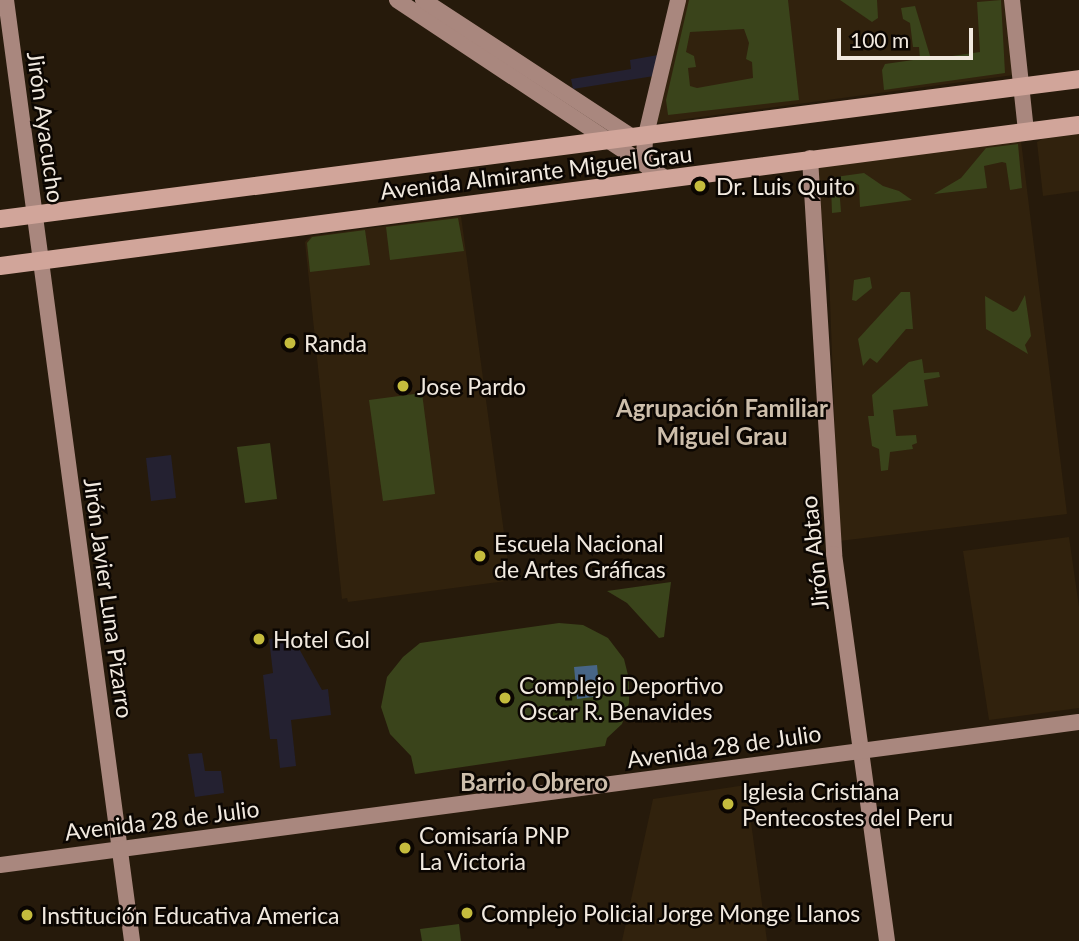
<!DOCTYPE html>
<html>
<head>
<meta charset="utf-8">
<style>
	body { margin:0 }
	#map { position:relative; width:1079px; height:941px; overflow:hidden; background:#261a0b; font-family:Lato,sans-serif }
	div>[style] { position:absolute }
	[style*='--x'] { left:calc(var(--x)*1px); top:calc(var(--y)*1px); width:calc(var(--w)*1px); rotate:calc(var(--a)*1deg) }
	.industrial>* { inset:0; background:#242131 }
	.built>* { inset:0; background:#31220d }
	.green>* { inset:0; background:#3a441b }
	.water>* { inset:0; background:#476586 }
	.secondary>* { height:16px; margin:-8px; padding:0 8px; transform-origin:8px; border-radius:8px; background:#a9877e }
	.primary>* { height:18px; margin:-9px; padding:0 9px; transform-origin:9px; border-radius:9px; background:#d1a59a }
	.dots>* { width:19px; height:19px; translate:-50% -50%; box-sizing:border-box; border:4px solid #0b0602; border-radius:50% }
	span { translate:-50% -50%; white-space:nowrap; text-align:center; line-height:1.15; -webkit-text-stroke:5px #0b0602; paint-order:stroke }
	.street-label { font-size:23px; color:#f1e9df }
	.poi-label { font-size:23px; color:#f1e9df }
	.left { translate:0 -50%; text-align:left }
	.neighbourhood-label { font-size:24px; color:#cdbeab; font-weight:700 }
	.scale { position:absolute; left:837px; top:28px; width:136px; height:32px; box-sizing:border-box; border:4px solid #f1e9df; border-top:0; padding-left:9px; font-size:21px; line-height:24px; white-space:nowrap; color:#f1e9df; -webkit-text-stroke:5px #0b0602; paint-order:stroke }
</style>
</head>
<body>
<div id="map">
	<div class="industrial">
		<i style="clip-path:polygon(658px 55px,654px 76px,573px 89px,571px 79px,631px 69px,630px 60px)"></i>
		<i style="clip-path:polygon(171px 455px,176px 498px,151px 501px,146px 458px)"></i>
		<i style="clip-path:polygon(292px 636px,322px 690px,328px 689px,331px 715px,291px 720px,296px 766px,280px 768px,277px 739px,270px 739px,263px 675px,273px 673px,269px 639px)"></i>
		<i style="clip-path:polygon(202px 753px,205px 771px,221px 771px,224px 793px,195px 797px,188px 754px)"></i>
	</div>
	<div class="built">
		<i style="clip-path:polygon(684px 0,1005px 0,1014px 75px,656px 123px)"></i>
		<i style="clip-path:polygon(1079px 134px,1079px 191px,1043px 196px,1037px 142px,1042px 139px)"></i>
		<i style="clip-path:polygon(1021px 141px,1067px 514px,839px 541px,829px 274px,814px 165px)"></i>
		<i style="clip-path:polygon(461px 216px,510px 577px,506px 581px,348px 602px,347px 598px,342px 599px,305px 242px,311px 236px)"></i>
		<i style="clip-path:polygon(1069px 537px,1079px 607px,1079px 708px,989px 720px,963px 551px)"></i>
		<i style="clip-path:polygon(746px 785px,767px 941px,622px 941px,653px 799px)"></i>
	</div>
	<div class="green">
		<i style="clip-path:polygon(evenodd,689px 0,788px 0,799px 100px,668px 115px,666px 100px,689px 0,744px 29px,749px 43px,746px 59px,752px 62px,753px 78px,697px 88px,690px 86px,688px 68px,696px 67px,694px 56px,686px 52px,690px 32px,744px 29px)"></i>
		<i style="clip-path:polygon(840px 0,877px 0,878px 18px,872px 22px)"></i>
		<i style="clip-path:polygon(1001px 0,1005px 73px,884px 90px,882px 70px,885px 64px,920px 59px,919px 47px,913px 47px,910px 23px,903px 19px,901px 8px,915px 6px,931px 59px,980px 52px,977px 2px)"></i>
		<i style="clip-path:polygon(1018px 144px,1022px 188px,1010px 190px,1006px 163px,1002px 162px,984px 166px,987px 188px,934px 194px,961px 178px,986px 148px)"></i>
		<i style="clip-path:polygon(864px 173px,883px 186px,899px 191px,912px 200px,860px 207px,859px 185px,855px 183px,839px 186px,841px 212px,832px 213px,831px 186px,835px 177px)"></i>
		<i style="clip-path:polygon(458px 218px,464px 251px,390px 260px,386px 227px)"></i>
		<i style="clip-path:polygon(365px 230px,370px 265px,310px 272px,307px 243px,312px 237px)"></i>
		<i style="clip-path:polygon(870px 277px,872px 288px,856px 301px,852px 300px,854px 280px)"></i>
		<i style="clip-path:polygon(901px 292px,910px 292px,913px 329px,906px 329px,877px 363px,870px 358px,863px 366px,858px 339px)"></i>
		<i style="clip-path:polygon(1025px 295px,1031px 336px,1025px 345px,1028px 354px,986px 329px,985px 296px,1013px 312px,1017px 310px)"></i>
		<i style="clip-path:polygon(922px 359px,924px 373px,939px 372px,940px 377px,924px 380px,928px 406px,893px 410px,896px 436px,916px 435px,917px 443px,912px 445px,913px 449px,890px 452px,888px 470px,881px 471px,879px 449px,872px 446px,868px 416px,874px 416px,872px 395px,909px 362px)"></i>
		<i style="clip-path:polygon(422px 393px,435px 494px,383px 501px,369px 400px)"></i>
		<i style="clip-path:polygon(270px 443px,277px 499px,245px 503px,237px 447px)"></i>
		<i style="clip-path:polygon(671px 582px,664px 637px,659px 638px,627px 603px,607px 591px)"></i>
		<i style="clip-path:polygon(559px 623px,583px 625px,608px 638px,624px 659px,629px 679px,629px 703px,622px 724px,607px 738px,605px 746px,415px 774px,411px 756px,390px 734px,381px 707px,387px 677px,403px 657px,420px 643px)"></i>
		<i style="clip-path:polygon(459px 924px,461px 941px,422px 941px,420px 929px)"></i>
	</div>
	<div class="water">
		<i style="clip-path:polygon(597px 665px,600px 696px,577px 699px,574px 667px)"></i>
	</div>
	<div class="secondary">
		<i style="--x:6;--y:0;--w:949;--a:82.37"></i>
		<i style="--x:397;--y:0;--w:323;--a:33.6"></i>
		<i style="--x:423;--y:0;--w:249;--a:33.2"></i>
		<i style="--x:1012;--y:0;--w:132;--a:83.9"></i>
		<i style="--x:810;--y:158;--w:397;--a:86.5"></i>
		<i style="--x:834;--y:554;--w:391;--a:82.2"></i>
		<i style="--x:649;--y:169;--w:15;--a:-110"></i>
		<i style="--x:644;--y:155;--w:16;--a:-86"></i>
		<i style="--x:645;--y:139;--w:143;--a:-76.6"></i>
		<i style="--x:0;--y:865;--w:1088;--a:-7.55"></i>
	</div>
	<div class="primary">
		<i style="--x:0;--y:219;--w:1088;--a:-7.39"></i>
		<i style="--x:0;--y:266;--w:1088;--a:-7.45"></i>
	</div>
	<div class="dots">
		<i style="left:700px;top:186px;background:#c5bc3d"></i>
		<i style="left:290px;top:343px;background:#c5bc3d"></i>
		<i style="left:403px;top:386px;background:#c5bc3d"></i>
		<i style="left:480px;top:556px;background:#c5bc3d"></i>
		<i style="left:259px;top:639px;background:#c5bc3d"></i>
		<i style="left:505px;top:698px;background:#c5bc3d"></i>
		<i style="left:728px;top:804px;background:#c5bc3d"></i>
		<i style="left:405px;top:848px;background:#c5bc3d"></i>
		<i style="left:467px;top:913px;background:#c5bc3d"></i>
		<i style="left:27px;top:915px;background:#c5bc3d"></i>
	</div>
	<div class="street-label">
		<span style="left:46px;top:127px;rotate:82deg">Jirón Ayacucho</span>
		<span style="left:536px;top:172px;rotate:-7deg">Avenida Almirante Miguel Grau</span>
		<span style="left:814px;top:553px;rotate:-96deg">Jirón Abtao</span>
		<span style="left:109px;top:598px;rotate:82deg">Jirón Javier Luna Pizarro</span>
		<span style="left:724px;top:746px;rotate:-8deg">Avenida 28 de Julio</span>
		<span style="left:162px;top:820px;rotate:-7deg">Avenida 28 de Julio</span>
	</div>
	<div class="poi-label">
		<span class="left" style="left:716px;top:186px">Dr. Luis Quito</span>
		<span class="left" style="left:304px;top:343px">Randa</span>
		<span class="left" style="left:417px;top:386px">Jose Pardo</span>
		<span class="left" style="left:494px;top:556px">Escuela Nacional<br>de Artes Gráficas</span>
		<span class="left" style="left:273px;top:639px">Hotel Gol</span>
		<span class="left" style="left:519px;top:698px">Complejo Deportivo<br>Oscar R. Benavides</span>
		<span class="left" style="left:742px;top:804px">Iglesia Cristiana<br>Pentecostes del Peru</span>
		<span class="left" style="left:419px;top:848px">Comisaría PNP<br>La Victoria</span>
		<span class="left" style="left:481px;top:913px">Complejo Policial Jorge Monge Llanos</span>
		<span class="left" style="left:41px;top:915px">Institución Educativa America</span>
	</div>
	<div class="neighbourhood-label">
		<span style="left:722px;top:422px">Agrupación Familiar<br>Miguel Grau</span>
		<span style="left:534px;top:782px">Barrio Obrero</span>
	</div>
	<div class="scale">100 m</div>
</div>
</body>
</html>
